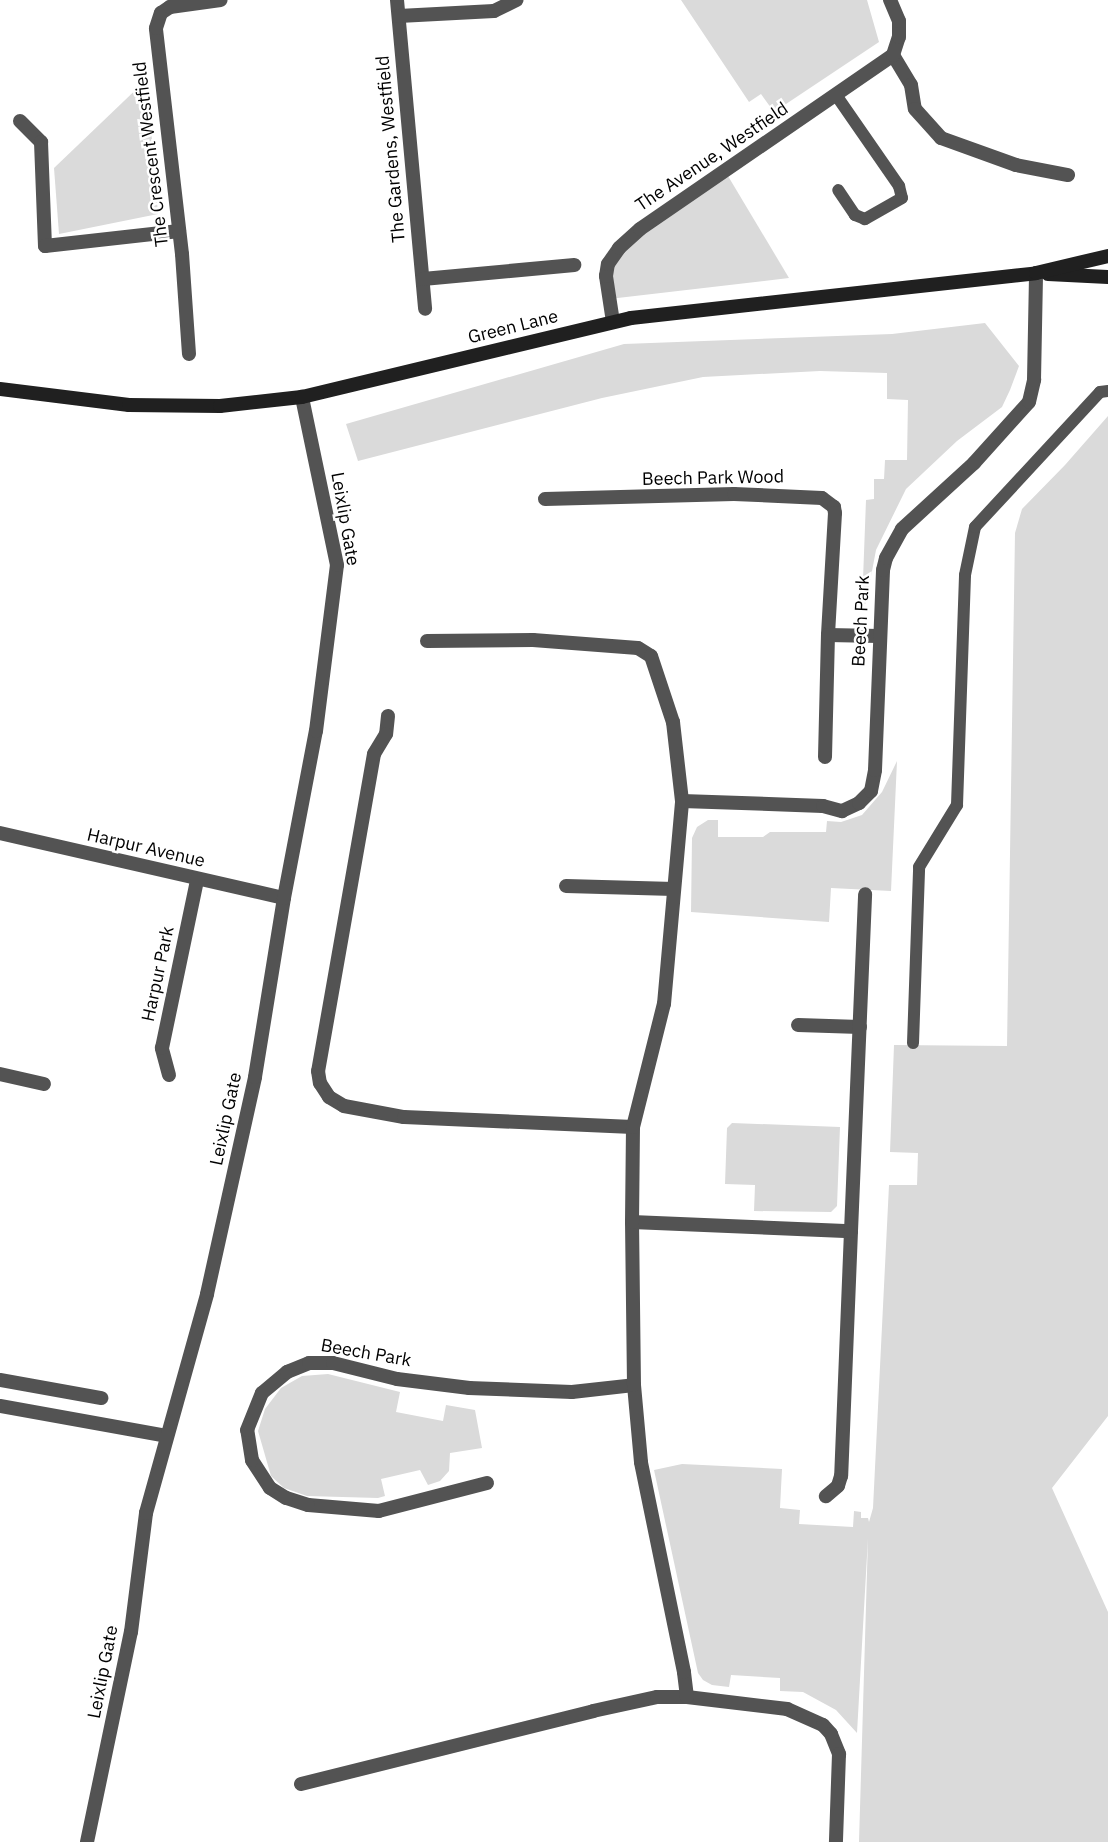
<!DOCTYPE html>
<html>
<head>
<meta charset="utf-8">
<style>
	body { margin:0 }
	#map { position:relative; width:1108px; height:1842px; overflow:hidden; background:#fff; font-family:"IBM Plex Sans",sans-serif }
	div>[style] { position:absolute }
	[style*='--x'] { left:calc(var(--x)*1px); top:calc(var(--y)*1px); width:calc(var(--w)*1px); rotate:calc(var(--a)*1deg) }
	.green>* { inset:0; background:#dadada }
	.lane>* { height:12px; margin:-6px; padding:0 6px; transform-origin:6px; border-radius:6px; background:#535353 }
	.street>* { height:14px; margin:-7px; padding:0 7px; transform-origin:7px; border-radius:7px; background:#535353 }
	.secondary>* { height:14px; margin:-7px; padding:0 7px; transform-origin:7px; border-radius:7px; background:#202020 }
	span { translate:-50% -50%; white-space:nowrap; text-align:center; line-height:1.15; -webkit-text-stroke:5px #fff; paint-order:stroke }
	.street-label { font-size:18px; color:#000 }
</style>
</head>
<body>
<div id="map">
	<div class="green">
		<i style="clip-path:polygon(681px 0,867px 0,879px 42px,774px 112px,761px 94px,749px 102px)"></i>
		<i style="clip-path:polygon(147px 79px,158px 214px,59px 234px,54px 168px)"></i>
		<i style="clip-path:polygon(725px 171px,789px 278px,609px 299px,606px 276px,619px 248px)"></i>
		<i style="clip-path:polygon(985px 323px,1019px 366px,1010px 390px,1002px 407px,957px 441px,906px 489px,876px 550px,866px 603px,862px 606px,866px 500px,874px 499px,874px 479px,884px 479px,885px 460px,907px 460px,908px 400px,887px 399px,887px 373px,820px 371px,703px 377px,602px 398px,358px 461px,346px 424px,624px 344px,892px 334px)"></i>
		<i style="clip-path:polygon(1108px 416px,1108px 1416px,1052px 1488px,1108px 1612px,1108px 1842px,859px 1842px,868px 1538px,857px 1733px,836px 1710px,803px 1692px,780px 1691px,780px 1678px,731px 1675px,729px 1687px,712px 1685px,703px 1680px,698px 1673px,654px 1470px,682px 1464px,782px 1469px,780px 1508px,800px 1510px,799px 1524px,853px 1527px,854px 1511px,861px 1512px,861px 1518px,868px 1518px,869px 1522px,873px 1508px,889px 1185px,917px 1185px,918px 1153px,890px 1152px,894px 1045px,1007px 1046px,1015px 533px,1022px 509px,1065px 465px)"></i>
		<i style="clip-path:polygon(897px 761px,891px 891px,831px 888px,829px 922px,691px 912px,692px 838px,697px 827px,708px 820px,718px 820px,718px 837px,763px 837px,770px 832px,826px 832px,827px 821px,841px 822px,862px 815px,882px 792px)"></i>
		<i style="clip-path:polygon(732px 1123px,840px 1127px,837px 1206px,831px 1212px,754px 1211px,755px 1185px,725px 1184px,727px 1128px)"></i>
		<i style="clip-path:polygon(328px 1374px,400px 1392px,396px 1412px,443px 1421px,446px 1405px,475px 1410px,482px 1448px,450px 1453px,449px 1471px,440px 1481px,428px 1485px,420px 1470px,381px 1479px,385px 1496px,378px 1498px,307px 1496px,284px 1488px,271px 1476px,258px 1431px,265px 1409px,281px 1388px,302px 1376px)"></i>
	</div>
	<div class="lane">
		<i style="--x:836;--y:95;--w:111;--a:55.3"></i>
		<i style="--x:899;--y:186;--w:12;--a:76"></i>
		<i style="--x:902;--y:198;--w:43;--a:150.4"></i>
		<i style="--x:865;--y:219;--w:11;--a:-158"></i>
		<i style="--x:855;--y:215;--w:30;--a:-124"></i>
		<i style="--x:913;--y:1043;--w:176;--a:-88"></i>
		<i style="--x:919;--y:867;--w:73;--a:-58.5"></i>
		<i style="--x:957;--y:805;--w:230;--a:-88"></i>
		<i style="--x:965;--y:575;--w:49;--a:-78.2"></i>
		<i style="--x:975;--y:527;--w:184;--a:-47.2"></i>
		<i style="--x:1100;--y:392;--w:8;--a:-7"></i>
	</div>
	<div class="street">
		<i style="--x:397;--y:0;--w:310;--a:84.8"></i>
		<i style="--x:399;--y:16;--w:95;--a:-3"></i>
		<i style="--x:494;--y:11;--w:25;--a:-26"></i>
		<i style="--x:893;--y:55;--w:35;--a:59"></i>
		<i style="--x:911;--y:85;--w:24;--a:81"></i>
		<i style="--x:915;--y:109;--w:39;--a:48"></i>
		<i style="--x:941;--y:138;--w:80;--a:19.8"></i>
		<i style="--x:1016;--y:165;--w:53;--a:10.9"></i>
		<i style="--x:20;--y:121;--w:30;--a:45"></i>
		<i style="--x:41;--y:142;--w:104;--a:87.8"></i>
		<i style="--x:45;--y:246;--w:135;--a:-6.4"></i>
		<i style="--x:423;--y:279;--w:152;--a:-5.3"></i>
		<i style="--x:613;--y:322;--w:47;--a:-98.7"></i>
		<i style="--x:606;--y:276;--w:12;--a:-81"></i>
		<i style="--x:608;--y:264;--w:19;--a:-55"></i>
		<i style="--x:619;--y:248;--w:28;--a:-42"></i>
		<i style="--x:640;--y:229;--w:307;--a:-34.5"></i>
		<i style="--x:893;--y:55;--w:19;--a:-72"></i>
		<i style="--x:899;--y:37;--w:16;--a:-90"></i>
		<i style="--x:899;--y:21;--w:23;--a:-113"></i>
		<i style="--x:189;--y:354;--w:100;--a:-94"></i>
		<i style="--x:182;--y:254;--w:227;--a:-96.6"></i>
		<i style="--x:156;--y:28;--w:16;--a:-72"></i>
		<i style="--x:161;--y:13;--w:11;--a:-34"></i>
		<i style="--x:170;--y:7;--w:51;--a:-7.8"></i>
		<i style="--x:545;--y:499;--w:189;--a:-1.5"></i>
		<i style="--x:734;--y:494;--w:88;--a:2.6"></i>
		<i style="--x:822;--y:498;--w:15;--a:37"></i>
		<i style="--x:834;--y:507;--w:6;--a:81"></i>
		<i style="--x:835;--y:513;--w:122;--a:93.3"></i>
		<i style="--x:427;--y:641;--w:106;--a:-0.5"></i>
		<i style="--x:533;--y:640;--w:105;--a:4.4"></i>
		<i style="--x:638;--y:648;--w:15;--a:32"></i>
		<i style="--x:651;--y:656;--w:70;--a:71.6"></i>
		<i style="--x:673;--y:722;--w:80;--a:83.5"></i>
		<i style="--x:388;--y:716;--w:18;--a:96"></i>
		<i style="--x:386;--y:734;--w:23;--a:121"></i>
		<i style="--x:374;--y:754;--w:322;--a:100"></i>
		<i style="--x:318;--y:1071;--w:12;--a:81"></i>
		<i style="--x:320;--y:1083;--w:17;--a:57"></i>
		<i style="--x:329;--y:1097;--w:17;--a:31"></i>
		<i style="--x:344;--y:1106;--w:61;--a:10.4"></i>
		<i style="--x:404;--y:1117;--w:229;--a:2.5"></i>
		<i style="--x:825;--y:757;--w:122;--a:-88.6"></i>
		<i style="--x:828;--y:635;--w:51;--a:1.1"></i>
		<i style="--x:0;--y:833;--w:291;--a:12.9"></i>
		<i style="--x:566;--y:886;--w:108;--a:1.6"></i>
		<i style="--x:798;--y:1025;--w:62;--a:1.8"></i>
		<i style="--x:0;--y:1074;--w:45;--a:12.8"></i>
		<i style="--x:169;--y:1075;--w:28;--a:-105"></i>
		<i style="--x:162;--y:1048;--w:172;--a:-78.2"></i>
		<i style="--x:632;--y:1222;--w:219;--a:2.4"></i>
		<i style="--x:851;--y:1231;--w:245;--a:92.3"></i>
		<i style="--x:841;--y:1476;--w:10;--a:107"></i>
		<i style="--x:838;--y:1486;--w:16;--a:140"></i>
		<i style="--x:851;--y:1231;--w:337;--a:-87.6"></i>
		<i style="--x:0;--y:1380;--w:103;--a:10.1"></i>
		<i style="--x:0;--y:1406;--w:169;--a:10.2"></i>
		<i style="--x:487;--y:1483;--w:112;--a:165.5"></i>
		<i style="--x:379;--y:1511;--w:71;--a:-175.2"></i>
		<i style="--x:308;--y:1505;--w:23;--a:-162"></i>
		<i style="--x:286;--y:1498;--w:19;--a:-148"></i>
		<i style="--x:270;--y:1488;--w:33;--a:-123"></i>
		<i style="--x:252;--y:1460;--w:30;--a:-99"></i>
		<i style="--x:247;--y:1430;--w:40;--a:-68"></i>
		<i style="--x:262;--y:1393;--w:33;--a:-40"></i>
		<i style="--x:287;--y:1372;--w:24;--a:-22"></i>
		<i style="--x:309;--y:1363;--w:24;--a:0"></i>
		<i style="--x:333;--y:1363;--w:66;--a:14"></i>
		<i style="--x:397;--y:1379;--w:73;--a:7.1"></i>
		<i style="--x:469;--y:1388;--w:103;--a:2.2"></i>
		<i style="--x:572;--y:1392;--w:62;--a:-6.4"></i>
		<i style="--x:687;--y:1697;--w:101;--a:6.8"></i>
		<i style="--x:787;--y:1709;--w:39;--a:24"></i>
		<i style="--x:823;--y:1725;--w:12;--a:48"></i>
		<i style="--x:831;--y:1734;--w:22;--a:68"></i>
		<i style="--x:839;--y:1754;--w:88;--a:92"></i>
		<i style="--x:301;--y:1784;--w:301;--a:-14"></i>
		<i style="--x:593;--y:1711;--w:66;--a:-12.3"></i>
		<i style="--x:657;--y:1697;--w:30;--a:0"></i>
		<i style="--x:687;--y:1697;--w:25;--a:-97"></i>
		<i style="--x:684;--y:1672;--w:214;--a:-101.6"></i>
		<i style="--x:641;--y:1462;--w:77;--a:-95.2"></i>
		<i style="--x:634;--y:1385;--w:163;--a:-90.7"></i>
		<i style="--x:632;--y:1222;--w:95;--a:-89.4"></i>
		<i style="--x:633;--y:1127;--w:127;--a:-75.9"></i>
		<i style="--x:664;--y:1004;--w:204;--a:-84.9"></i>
		<i style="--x:682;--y:801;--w:141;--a:2"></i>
		<i style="--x:823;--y:806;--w:20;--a:15"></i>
		<i style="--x:842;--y:811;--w:19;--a:-25"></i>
		<i style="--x:859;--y:803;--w:17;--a:-45"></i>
		<i style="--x:871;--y:791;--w:21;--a:-79"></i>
		<i style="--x:875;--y:770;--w:200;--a:-87.7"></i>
		<i style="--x:883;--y:570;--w:12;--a:-76"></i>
		<i style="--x:886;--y:558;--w:33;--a:-61"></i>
		<i style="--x:902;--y:529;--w:98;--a:-42.5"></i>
		<i style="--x:974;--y:463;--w:82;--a:-48"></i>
		<i style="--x:1029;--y:402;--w:23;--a:-77"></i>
		<i style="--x:1034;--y:380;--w:107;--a:-88.9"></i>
		<i style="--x:87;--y:1842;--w:215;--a:-78.2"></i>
		<i style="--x:131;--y:1632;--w:120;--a:-82.8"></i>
		<i style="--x:146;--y:1513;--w:227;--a:-74.4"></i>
		<i style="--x:207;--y:1294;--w:222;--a:-77.5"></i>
		<i style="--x:255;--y:1077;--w:181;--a:-80.8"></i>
		<i style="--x:284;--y:898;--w:170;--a:-79.2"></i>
		<i style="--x:316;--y:731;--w:167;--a:-82.8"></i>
		<i style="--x:337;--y:565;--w:172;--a:-101.8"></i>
	</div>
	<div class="secondary">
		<i style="--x:1048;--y:274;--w:60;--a:2.9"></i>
		<i style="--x:0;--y:389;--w:130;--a:7.1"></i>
		<i style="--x:129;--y:405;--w:91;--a:0.6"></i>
		<i style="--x:220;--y:406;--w:82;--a:-6.3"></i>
		<i style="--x:302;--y:397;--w:338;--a:-13.5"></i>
		<i style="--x:631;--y:318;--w:407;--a:-6.3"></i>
		<i style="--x:1036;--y:273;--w:74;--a:-13.3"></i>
	</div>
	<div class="street-label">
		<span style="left:391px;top:149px;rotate:-95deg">The Gardens, Westfield</span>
		<span style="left:151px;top:154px;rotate:-97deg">The Crescent Westfield</span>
		<span style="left:712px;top:157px;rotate:-34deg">The Avenue, Westfield</span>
		<span style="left:513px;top:327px;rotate:-14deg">Green Lane</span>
		<span style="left:713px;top:478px;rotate:-1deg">Beech Park Wood</span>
		<span style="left:345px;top:519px;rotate:80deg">Leixlip Gate</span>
		<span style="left:861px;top:621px;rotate:-87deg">Beech Park</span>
		<span style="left:146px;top:848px;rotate:13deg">Harpur Avenue</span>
		<span style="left:158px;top:974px;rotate:-78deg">Harpur Park</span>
		<span style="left:226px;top:1119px;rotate:-78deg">Leixlip Gate</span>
		<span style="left:366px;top:1353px;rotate:10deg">Beech Park</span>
		<span style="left:103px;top:1672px;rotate:-79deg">Leixlip Gate</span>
	</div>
</div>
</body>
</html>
